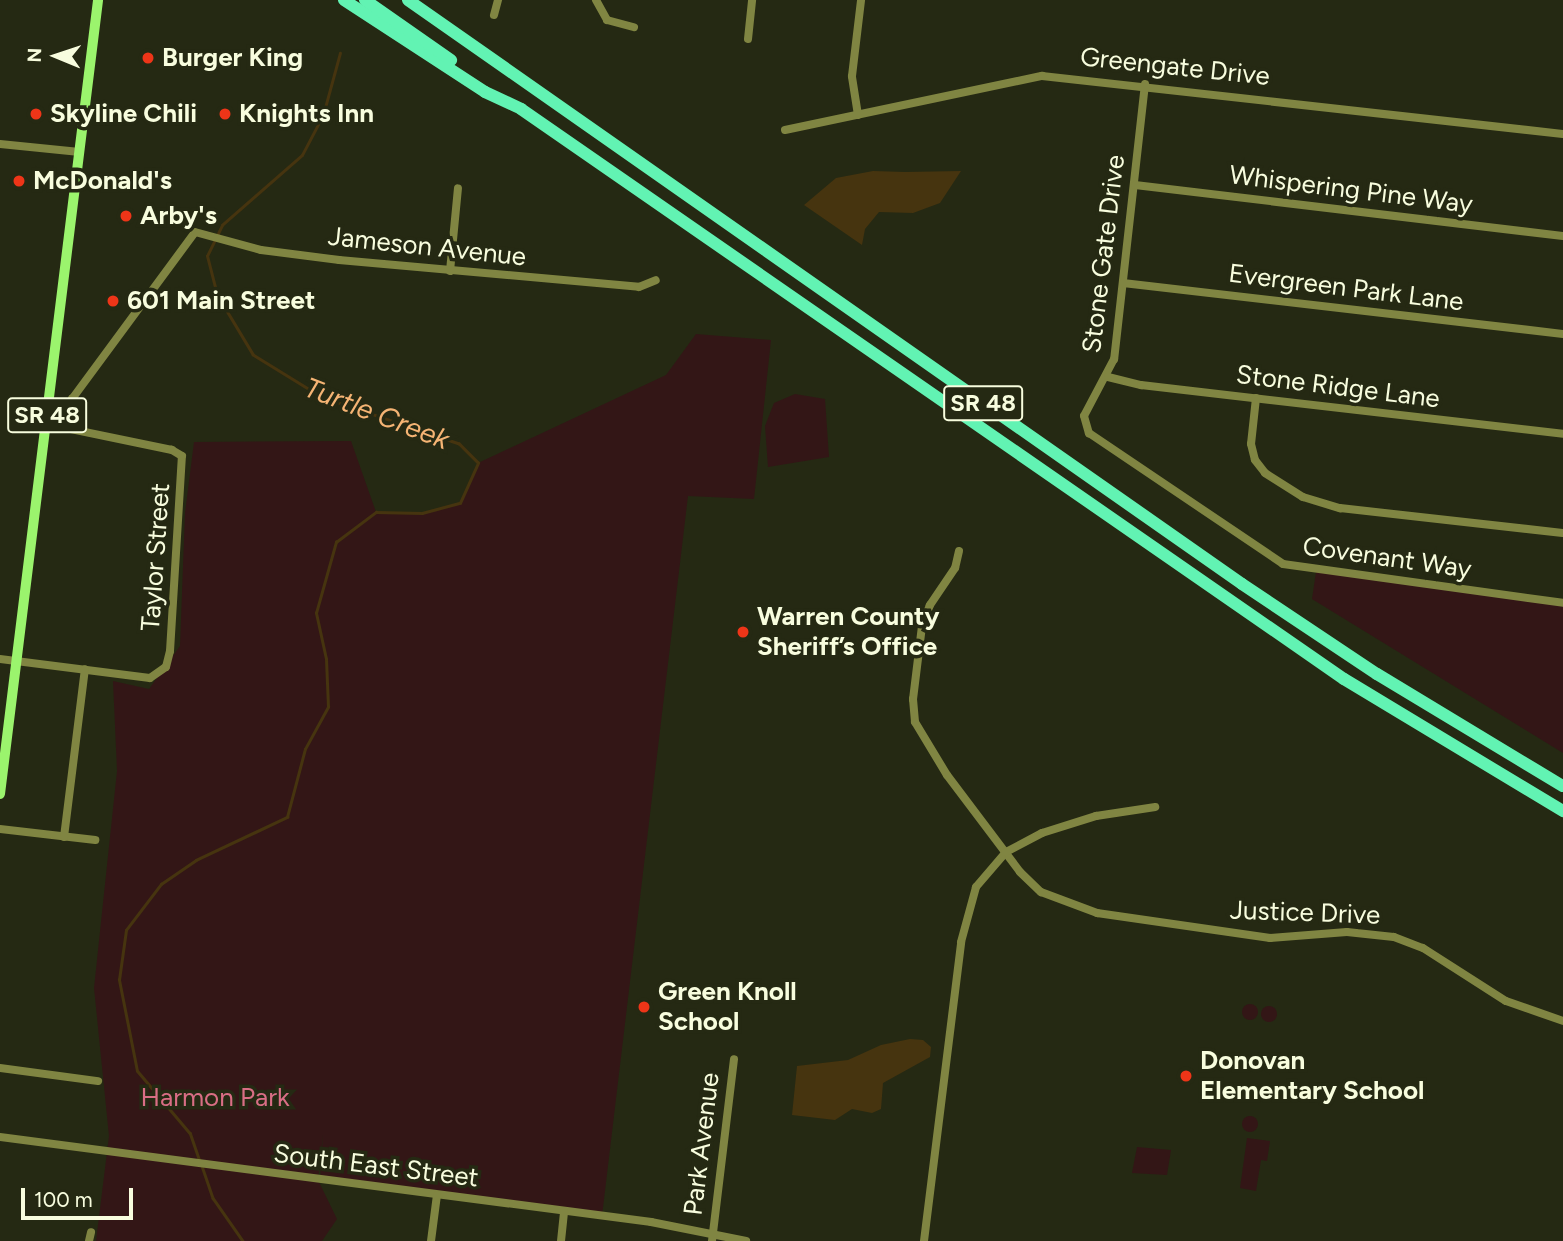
<!DOCTYPE html>
<html>
<head>
<meta charset="utf-8">
<style>
	body { margin:0 }
	#map { position:relative; width:1563px; height:1241px; overflow:hidden; background:#252913; font-family:Figtree,sans-serif }
	div>[style] { position:absolute }
	[style*='--x'] { left:calc(var(--x)*1px); top:calc(var(--y)*1px); width:calc(var(--w)*1px); rotate:calc(var(--a)*1deg) }
	.green>* { inset:0; background:#331616 }
	.round { border-radius:50% }
	.water>* { inset:0; background:#46340f }
	.stream>* { height:2.5px; margin:-1.25px; padding:0 1.25px; transform-origin:1.25px; border-radius:1.25px; background:#46340f }
	.minor>* { height:8px; margin:-4px; padding:0 4px; transform-origin:4px; border-radius:4px; background:#808542 }
	.major>* { height:10px; margin:-5px; padding:0 5px; transform-origin:5px; border-radius:5px; background:#9bf46d }
	.highway>* { height:12px; margin:-6px; padding:0 6px; transform-origin:6px; border-radius:6px; background:#62f3b3 }
	.dots>* { width:19px; height:19px; translate:-50% -50%; box-sizing:border-box; border:4px solid #252913; border-radius:50% }
	span { translate:-50% -50%; white-space:nowrap; text-align:center; line-height:1.15; -webkit-text-stroke:7px #252913; paint-order:stroke }
	.shield-label span { padding:2px 5px; background:#252913; border:2px solid; border-radius:5px; -webkit-text-stroke-width:0 }
	.shield-label { font-size:24px; color:#f8fdde; font-weight:700 }
	.poi-label { font-size:26px; color:#f8fdde; font-weight:700 }
	.left { translate:0 -50%; text-align:left }
	.street-label { font-size:26px; color:#f8fdde }
	.park-label { font-size:26px; color:#d96e85 }
	.water-label { font-size:28px; color:#f5b474; font-style:italic }
	.north { position:absolute; left:21px; top:21px; width:70px; height:70px; -webkit-text-stroke:5px #252913; paint-order:stroke; rotate:272deg; font-size:19px; font-weight:700; line-height:28px; text-align:center; color:#f8fdde }
	.north::after { content:''; display:block; margin:auto; width:24px; height:32px; background:#f8fdde; clip-path:polygon(50% 0,100% 100%,50% 72%,0 100%) }
	.scale { position:absolute; left:21px; top:1188px; width:112px; height:32px; box-sizing:border-box; border:4px solid #f8fdde; border-top:0; padding-left:9px; font-size:21px; line-height:24px; white-space:nowrap; color:#f8fdde; -webkit-text-stroke:5px #252913; paint-order:stroke }
</style>
</head>
<body>
<div id="map">
	<div class="green">
		<i style="clip-path:polygon(696px 334px,771px 340px,754px 499px,688px 496px,602px 1216px,320px 1180px,323px 1134px,318px 1180px,337px 1219px,322px 1241px,96px 1241px,109px 1136px,94px 988px,117px 771px,113px 681px,149px 689px,180px 646px,185px 513px,194px 442px,351px 441px,376px 512px,422px 513px,460px 503px,478px 463px,666px 375px)"></i>
		<i style="clip-path:polygon(795px 394px,825px 399px,829px 457px,768px 467px,765px 426px,774px 403px)"></i>
		<i style="clip-path:polygon(1316px 572px,1563px 602px,1563px 753px,1312px 599px)"></i>
		<i class="round" style="left:1242px;top:1004px;width:16px;height:16px"></i>
		<i class="round" style="left:1261px;top:1006px;width:16px;height:16px"></i>
		<i class="round" style="left:1242px;top:1116px;width:16px;height:16px"></i>
		<i style="clip-path:polygon(1247px 1138px,1270px 1141px,1267px 1161px,1261px 1160px,1256px 1191px,1240px 1188px)"></i>
		<i style="clip-path:polygon(1137px 1147px,1171px 1150px,1167px 1175px,1132px 1173px)"></i>
	</div>
	<div class="water">
		<i style="clip-path:polygon(873px 171px,905px 172px,961px 171px,940px 203px,913px 213px,879px 212px,865px 229px,862px 245px,804px 205px,836px 178px)"></i>
		<i style="clip-path:polygon(910px 1039px,923px 1040px,931px 1047px,930px 1057px,883px 1083px,881px 1109px,872px 1113px,852px 1109px,835px 1120px,792px 1115px,797px 1066px,848px 1060px,881px 1045px)"></i>
	</div>
	<div class="stream">
		<i style="--x:199;--y:1160;--w:28;--a:-109"></i>
		<i style="--x:190;--y:1134;--w:82;--a:-130.1"></i>
		<i style="--x:137;--y:1071;--w:93;--a:-101.2"></i>
		<i style="--x:119;--y:980;--w:50;--a:-82"></i>
		<i style="--x:126;--y:930;--w:58;--a:-52.7"></i>
		<i style="--x:161;--y:884;--w:42;--a:-34.4"></i>
		<i style="--x:196;--y:860;--w:101;--a:-25.3"></i>
		<i style="--x:287;--y:817;--w:70;--a:-75.2"></i>
		<i style="--x:305;--y:749;--w:48;--a:-61.3"></i>
		<i style="--x:328;--y:707;--w:48;--a:-92.4"></i>
		<i style="--x:326;--y:659;--w:47;--a:-102.3"></i>
		<i style="--x:316;--y:613;--w:74;--a:-74.3"></i>
		<i style="--x:336;--y:542;--w:50;--a:-36.9"></i>
		<i style="--x:376;--y:512;--w:46;--a:1.2"></i>
		<i style="--x:422;--y:513;--w:39;--a:-15"></i>
		<i style="--x:460;--y:503;--w:44;--a:-65.8"></i>
		<i style="--x:478;--y:463;--w:27;--a:-135"></i>
		<i style="--x:459;--y:444;--w:146;--a:-161.2"></i>
		<i style="--x:321;--y:397;--w:80;--a:-148.3"></i>
		<i style="--x:253;--y:355;--w:70;--a:-121"></i>
		<i style="--x:217;--y:295;--w:40;--a:-104.4"></i>
		<i style="--x:207;--y:256;--w:34;--a:-64"></i>
		<i style="--x:222;--y:225;--w:106;--a:-41.2"></i>
		<i style="--x:302;--y:155;--w:45;--a:-62.3"></i>
		<i style="--x:323;--y:115;--w:64;--a:-74.7"></i>
		<i style="--x:202;--y:1166;--w:34;--a:71"></i>
		<i style="--x:213;--y:1198;--w:52;--a:55.1"></i>
	</div>
	<div class="minor">
		<i style="--x:596;--y:0;--w:23;--a:61"></i>
		<i style="--x:607;--y:20;--w:28;--a:15"></i>
		<i style="--x:494;--y:15;--w:16;--a:-75"></i>
		<i style="--x:748;--y:39;--w:39;--a:-84"></i>
		<i style="--x:1145;--y:84;--w:277;--a:96.4"></i>
		<i style="--x:1114;--y:359;--w:64;--a:117.8"></i>
		<i style="--x:1084;--y:416;--w:18;--a:74"></i>
		<i style="--x:1089;--y:433;--w:234;--a:34"></i>
		<i style="--x:1283;--y:564;--w:283;--a:7.9"></i>
		<i style="--x:858;--y:115;--w:39;--a:-99"></i>
		<i style="--x:852;--y:76;--w:77;--a:-83.2"></i>
		<i style="--x:785;--y:130;--w:263;--a:-11.9"></i>
		<i style="--x:1042;--y:76;--w:524;--a:6.35"></i>
		<i style="--x:0;--y:144;--w:80;--a:5.7"></i>
		<i style="--x:1135;--y:185;--w:431;--a:6.8"></i>
		<i style="--x:450;--y:271;--w:83;--a:-84.5"></i>
		<i style="--x:1123;--y:283;--w:443;--a:6.6"></i>
		<i style="--x:1108;--y:377;--w:34;--a:14"></i>
		<i style="--x:1141;--y:385;--w:425;--a:6.6"></i>
		<i style="--x:1256;--y:398;--w:46;--a:96.2"></i>
		<i style="--x:1251;--y:444;--w:16;--a:76"></i>
		<i style="--x:1255;--y:460;--w:16;--a:52"></i>
		<i style="--x:1265;--y:473;--w:45;--a:32.3"></i>
		<i style="--x:1303;--y:497;--w:39;--a:17"></i>
		<i style="--x:1340;--y:508;--w:224;--a:6.4"></i>
		<i style="--x:66;--y:427;--w:29;--a:-78"></i>
		<i style="--x:72;--y:399;--w:207;--a:-53.6"></i>
		<i style="--x:195;--y:232;--w:68;--a:15.3"></i>
		<i style="--x:261;--y:250;--w:79;--a:7.3"></i>
		<i style="--x:339;--y:260;--w:301;--a:5.1"></i>
		<i style="--x:639;--y:287;--w:18;--a:-22"></i>
		<i style="--x:959;--y:551;--w:17;--a:103"></i>
		<i style="--x:955;--y:568;--w:45;--a:124"></i>
		<i style="--x:930;--y:605;--w:22;--a:111"></i>
		<i style="--x:922;--y:626;--w:74;--a:97"></i>
		<i style="--x:913;--y:699;--w:23;--a:85"></i>
		<i style="--x:915;--y:722;--w:62;--a:58.9"></i>
		<i style="--x:947;--y:775;--w:121;--a:53"></i>
		<i style="--x:1020;--y:872;--w:29;--a:44"></i>
		<i style="--x:1041;--y:892;--w:60;--a:20.6"></i>
		<i style="--x:1097;--y:913;--w:175;--a:8.2"></i>
		<i style="--x:1270;--y:938;--w:77;--a:-4.5"></i>
		<i style="--x:1347;--y:932;--w:47;--a:6.1"></i>
		<i style="--x:1394;--y:937;--w:31;--a:21"></i>
		<i style="--x:1423;--y:948;--w:98;--a:32.6"></i>
		<i style="--x:1506;--y:1001;--w:60;--a:19.3"></i>
		<i style="--x:0;--y:659;--w:151;--a:7.2"></i>
		<i style="--x:150;--y:678;--w:19;--a:-35"></i>
		<i style="--x:166;--y:667;--w:16;--a:-76"></i>
		<i style="--x:170;--y:651;--w:195;--a:-86.5"></i>
		<i style="--x:182;--y:456;--w:12;--a:-149"></i>
		<i style="--x:172;--y:450;--w:129;--a:-168.3"></i>
		<i style="--x:0;--y:829;--w:96;--a:6.6"></i>
		<i style="--x:64;--y:837;--w:169;--a:-82.9"></i>
		<i style="--x:0;--y:1068;--w:99;--a:7.6"></i>
		<i style="--x:0;--y:1137;--w:657;--a:7.44"></i>
		<i style="--x:651;--y:1222;--w:97;--a:11.3"></i>
		<i style="--x:89;--y:1241;--w:9;--a:-77"></i>
		<i style="--x:431;--y:1241;--w:46;--a:-82.6"></i>
		<i style="--x:561;--y:1241;--w:30;--a:-84"></i>
		<i style="--x:712;--y:1241;--w:183;--a:-83.1"></i>
		<i style="--x:924;--y:1241;--w:301;--a:-82.9"></i>
		<i style="--x:961;--y:942;--w:57;--a:-74.7"></i>
		<i style="--x:976;--y:887;--w:46;--a:-49.4"></i>
		<i style="--x:1006;--y:852;--w:41;--a:-27.8"></i>
		<i style="--x:1042;--y:833;--w:57;--a:-17.5"></i>
		<i style="--x:1096;--y:816;--w:60;--a:-8.7"></i>
	</div>
	<div class="major">
		<i style="--x:0;--y:794;--w:800;--a:-82.96"></i>
	</div>
	<div class="highway">
		<i style="--x:344;--y:0;--w:168;--a:33.1"></i>
		<i style="--x:485;--y:92;--w:40;--a:25"></i>
		<i style="--x:521;--y:109;--w:1001;--a:34.71"></i>
		<i style="--x:1344;--y:679;--w:256;--a:31.1"></i>
		<i style="--x:365;--y:0;--w:105;--a:34.9"></i>
		<i style="--x:408;--y:0;--w:1018;--a:35"></i>
		<i style="--x:1242;--y:584;--w:162;--a:33.7"></i>
		<i style="--x:1377;--y:674;--w:217;--a:31.1"></i>
	</div>
	<div class="dots">
		<i style="left:148px;top:58px;background:#ee3518"></i>
		<i style="left:36px;top:114px;background:#ee3518"></i>
		<i style="left:225px;top:114px;background:#ee3518"></i>
		<i style="left:19px;top:181px;background:#ee3518"></i>
		<i style="left:126px;top:216px;background:#ee3518"></i>
		<i style="left:113px;top:301px;background:#ee3518"></i>
		<i style="left:743px;top:632px;background:#ee3518"></i>
		<i style="left:644px;top:1007px;background:#ee3518"></i>
		<i style="left:1186px;top:1076px;background:#ee3518"></i>
	</div>
	<div class="shield-label">
		<span style="left:983px;top:403px">SR 48</span>
		<span style="left:47px;top:415px">SR 48</span>
	</div>
	<div class="poi-label">
		<span class="left" style="left:162px;top:58px">Burger King</span>
		<span class="left" style="left:50px;top:114px">Skyline Chili</span>
		<span class="left" style="left:239px;top:114px">Knights Inn</span>
		<span class="left" style="left:33px;top:181px">McDonald's</span>
		<span class="left" style="left:140px;top:216px">Arby's</span>
		<span class="left" style="left:127px;top:301px">601 Main Street</span>
		<span class="left" style="left:757px;top:632px">Warren County<br>Sheriff’s Office</span>
		<span class="left" style="left:658px;top:1007px">Green Knoll<br>School</span>
		<span class="left" style="left:1200px;top:1076px">Donovan<br>Elementary School</span>
	</div>
	<div class="street-label">
		<span style="left:1175px;top:67px;rotate:6deg">Greengate Drive</span>
		<span style="left:1351px;top:190px;rotate:7deg">Whispering Pine Way</span>
		<span style="left:427px;top:247px;rotate:6deg">Jameson Avenue</span>
		<span style="left:1104px;top:254px;rotate:-83deg">Stone Gate Drive</span>
		<span style="left:1346px;top:288px;rotate:7deg">Evergreen Park Lane</span>
		<span style="left:1338px;top:387px;rotate:7deg">Stone Ridge Lane</span>
		<span style="left:156px;top:557px;rotate:-86deg">Taylor Street</span>
		<span style="left:1387px;top:558px;rotate:8deg">Covenant Way</span>
		<span style="left:1305px;top:913px;rotate:2deg">Justice Drive</span>
		<span style="left:702px;top:1144px;rotate:-83deg">Park Avenue</span>
		<span style="left:376px;top:1166px;rotate:7deg">South East Street</span>
	</div>
	<div class="park-label">
		<span style="left:215px;top:1098px">Harmon Park</span>
	</div>
	<div class="water-label">
		<span style="left:377px;top:413px;rotate:21deg">Turtle Creek</span>
	</div>
	<div class="north">N</div>
	<div class="scale">100 m</div>
</div>
</body>
</html>
